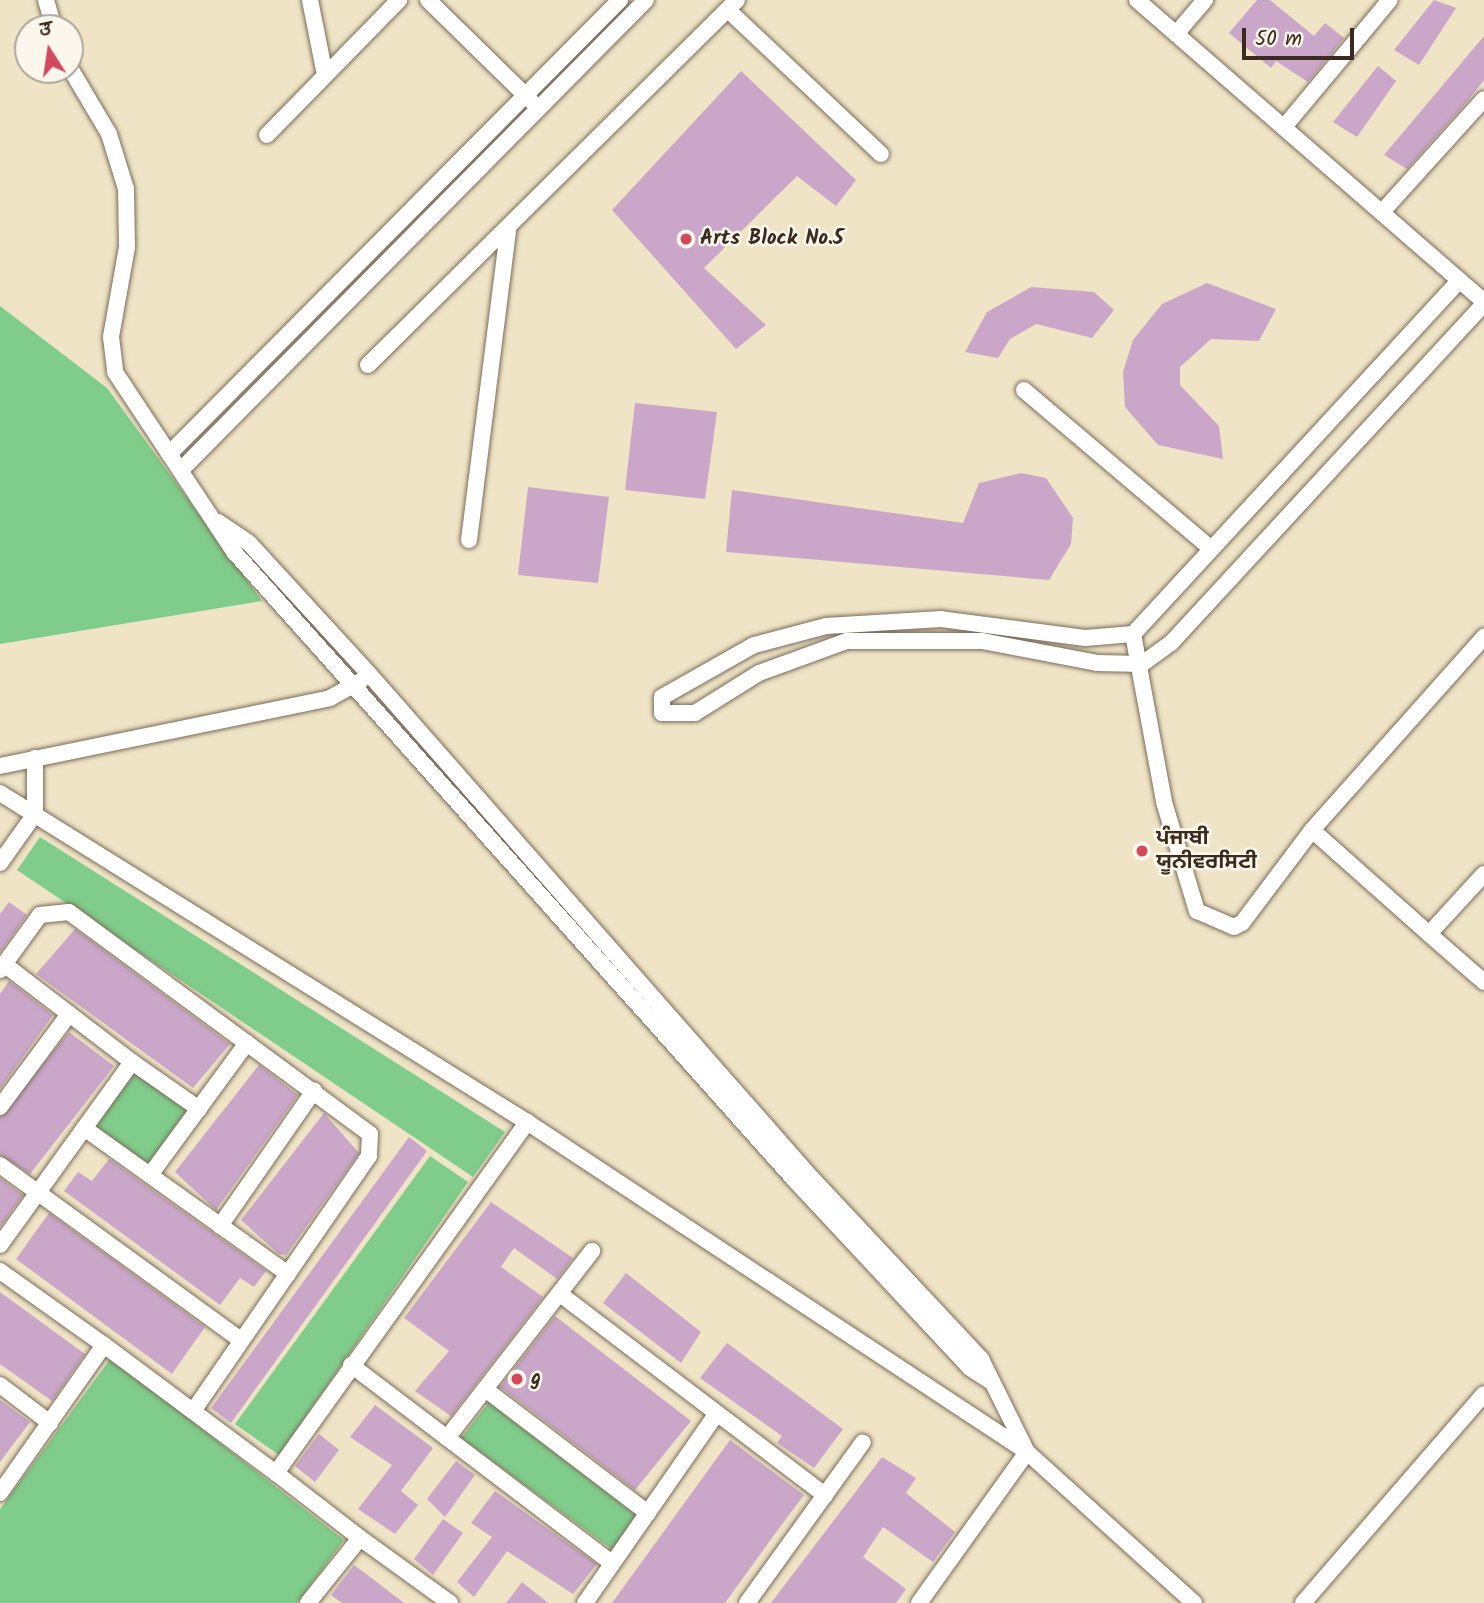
<!DOCTYPE html>
<html>
<head>
<meta charset="utf-8">
<style>
	body { margin:0 }
	#map { position:relative; width:1484px; height:1603px; overflow:hidden; background:#efe4c6; font-family:Kalam,"Playpen Sans Deva","Noto Sans Gurmukhi",sans-serif }
	div>[style] { position:absolute }
	[style*='--x'] { left:calc(var(--x)*1px); top:calc(var(--y)*1px); width:calc(var(--w)*1px); rotate:calc(var(--a)*1deg) }
	.green>* { inset:0; background:#80cc8b }
	.building>* { inset:0; background:#caa7c8 }
	.roads { filter:drop-shadow(0 0 2px #7a6b59) drop-shadow(0 0 2px #7a6b59) }
	.minor>* { height:16px; margin:-8px; padding:0 8px; transform-origin:8px; border-radius:8px; background:#fff }
	.dots>* { width:19px; height:19px; translate:-50% -50%; box-sizing:border-box; border:4px solid #fbf7ec; border-radius:50% }
	span { translate:-50% -50%; white-space:nowrap; text-align:center; line-height:1.15; -webkit-text-stroke:5px #fbf7ec; paint-order:stroke }
	.poi-label { font-size:21px; color:#3b2a1e; font-weight:700 }
	.left { translate:0 -50%; text-align:left }
	.north { position:absolute; left:14px; top:14px; width:70px; height:70px; box-sizing:border-box; background:#fbf7ec; border:2px solid #aea59a; border-radius:50%; rotate:348deg; font-size:19px; font-weight:700; line-height:28px; text-align:center; color:#3b2a1e }
	.north::after { content:''; display:block; margin:auto; width:24px; height:32px; background:#d1495b; clip-path:polygon(50% 0,100% 100%,50% 72%,0 100%) }
	.scale { position:absolute; left:1242px; top:28px; width:112px; height:32px; box-sizing:border-box; border:4px solid #3b2a1e; border-top:0; padding-left:9px; font-size:21px; line-height:24px; white-space:nowrap; color:#3b2a1e; -webkit-text-stroke:5px #fbf7ec; paint-order:stroke }
</style>
</head>
<body>
<div id="map">
	<div class="green">
		<i style="clip-path:polygon(0 306px,107px 388px,262px 601px,0 644px)"></i>
		<i style="clip-path:polygon(40px 837px,505px 1132px,473px 1177px,17px 870px)"></i>
		<i style="clip-path:polygon(135px 1071px,191px 1110px,149px 1168px,92px 1127px)"></i>
		<i style="clip-path:polygon(430px 1156px,468px 1182px,279px 1455px,235px 1424px)"></i>
		<i style="clip-path:polygon(111px 1358px,344px 1540px,297px 1603px,0 1603px,0 1509px)"></i>
		<i style="clip-path:polygon(489px 1402px,637px 1516px,613px 1550px,461px 1438px)"></i>
	</div>
	<div class="building">
		<i style="clip-path:polygon(1257px 0,1270px 0,1314px 36px,1325px 23px,1344px 38px,1308px 82px,1276px 61px,1271px 68px,1229px 33px)"></i>
		<i style="clip-path:polygon(1434px 0,1456px 8px,1419px 65px,1394px 50px)"></i>
		<i style="clip-path:polygon(1484px 36px,1484px 80px,1465px 104px,1407px 169px,1384px 155px)"></i>
		<i style="clip-path:polygon(1378px 66px,1396px 81px,1357px 137px,1333px 122px)"></i>
		<i style="clip-path:polygon(741px 71px,856px 180px,836px 206px,797px 176px,704px 268px,766px 325px,736px 349px,612px 210px)"></i>
		<i style="clip-path:polygon(1207px 283px,1276px 309px,1259px 341px,1211px 339px,1180px 367px,1180px 385px,1219px 426px,1223px 459px,1158px 445px,1125px 407px,1123px 372px,1133px 340px,1162px 304px)"></i>
		<i style="clip-path:polygon(1031px 287px,1094px 292px,1114px 310px,1092px 338px,1036px 324px,1010px 339px,998px 358px,965px 352px,987px 312px)"></i>
		<i style="clip-path:polygon(635px 403px,717px 412px,705px 499px,625px 490px)"></i>
		<i style="clip-path:polygon(1021px 473px,1046px 478px,1073px 518px,1071px 544px,1049px 580px,726px 552px,732px 490px,963px 523px,979px 483px)"></i>
		<i style="clip-path:polygon(528px 487px,609px 497px,598px 583px,518px 575px)"></i>
		<i style="clip-path:polygon(9px 902px,27px 915px,0 952px,0 914px)"></i>
		<i style="clip-path:polygon(75px 929px,230px 1044px,193px 1088px,36px 974px)"></i>
		<i style="clip-path:polygon(9px 981px,53px 1015px,0 1089px,0 994px)"></i>
		<i style="clip-path:polygon(69px 1032px,114px 1066px,30px 1174px,0 1155px,0 1117px)"></i>
		<i style="clip-path:polygon(259px 1065px,298px 1095px,216px 1210px,175px 1172px)"></i>
		<i style="clip-path:polygon(324px 1113px,359px 1153px,286px 1255px,279px 1254px,241px 1220px)"></i>
		<i style="clip-path:polygon(409px 1137px,427px 1151px,231px 1423px,211px 1408px)"></i>
		<i style="clip-path:polygon(109px 1159px,266px 1271px,254px 1287px,240px 1278px,220px 1305px,64px 1191px,78px 1172px,92px 1181px)"></i>
		<i style="clip-path:polygon(0 1178px,23px 1195px,0 1227px)"></i>
		<i style="clip-path:polygon(491px 1202px,573px 1258px,557px 1279px,514px 1248px,501px 1267px,543px 1297px,451px 1416px,415px 1391px,449px 1351px,404px 1318px)"></i>
		<i style="clip-path:polygon(49px 1213px,205px 1327px,172px 1374px,16px 1259px)"></i>
		<i style="clip-path:polygon(626px 1273px,701px 1332px,681px 1363px,603px 1303px)"></i>
		<i style="clip-path:polygon(0 1292px,85px 1354px,52px 1401px,0 1364px)"></i>
		<i style="clip-path:polygon(555px 1316px,691px 1421px,635px 1490px,500px 1387px)"></i>
		<i style="clip-path:polygon(727px 1343px,843px 1429px,814px 1468px,777px 1443px,782px 1436px,700px 1378px)"></i>
		<i style="clip-path:polygon(0 1400px,30px 1422px,0 1462px)"></i>
		<i style="clip-path:polygon(375px 1405px,433px 1448px,401px 1491px,418px 1505px,395px 1534px,358px 1509px,392px 1465px,350px 1437px)"></i>
		<i style="clip-path:polygon(319px 1434px,339px 1450px,315px 1482px,295px 1466px)"></i>
		<i style="clip-path:polygon(730px 1440px,804px 1495px,774px 1535px,725px 1603px,612px 1603px)"></i>
		<i style="clip-path:polygon(882px 1457px,916px 1478px,906px 1493px,955px 1532px,933px 1562px,883px 1527px,863px 1557px,906px 1589px,896px 1603px,771px 1603px)"></i>
		<i style="clip-path:polygon(456px 1461px,475px 1475px,445px 1517px,427px 1499px)"></i>
		<i style="clip-path:polygon(495px 1491px,597px 1564px,573px 1594px,507px 1551px,474px 1597px,457px 1582px,492px 1537px,471px 1523px)"></i>
		<i style="clip-path:polygon(443px 1519px,463px 1533px,433px 1575px,414px 1559px)"></i>
		<i style="clip-path:polygon(354px 1565px,374px 1580px,404px 1603px,342px 1603px,331px 1595px)"></i>
		<i style="clip-path:polygon(522px 1582px,548px 1603px,506px 1603px)"></i>
	</div>
	<div class="roads">
		<div class="minor">
			<i style="--x:46;--y:0;--w:29;--a:74"></i>
			<i style="--x:310;--y:0;--w:76;--a:78.7"></i>
			<i style="--x:428;--y:0;--w:144;--a:44.4"></i>
			<i style="--x:1137;--y:0;--w:460;--a:41"></i>
			<i style="--x:728;--y:10;--w:210;--a:43.3"></i>
			<i style="--x:1176;--y:34;--w:45;--a:-49.5"></i>
			<i style="--x:70;--y:68;--w:77;--a:59.4"></i>
			<i style="--x:109;--y:134;--w:58;--a:72.8"></i>
			<i style="--x:126;--y:189;--w:58;--a:89"></i>
			<i style="--x:127;--y:247;--w:91;--a:100.1"></i>
			<i style="--x:111;--y:337;--w:35;--a:83"></i>
			<i style="--x:115;--y:372;--w:217;--a:56.5"></i>
			<i style="--x:235;--y:553;--w:835;--a:48.25"></i>
			<i style="--x:791;--y:1176;--w:262;--a:47"></i>
			<i style="--x:970;--y:1368;--w:24;--a:33"></i>
			<i style="--x:1284;--y:127;--w:165;--a:-50.2"></i>
			<i style="--x:267;--y:135;--w:189;--a:-45.6"></i>
			<i style="--x:1382;--y:212;--w:152;--a:-47.9"></i>
			<i style="--x:1458;--y:282;--w:479;--a:132.7"></i>
			<i style="--x:1133;--y:634;--w:48;--a:175.2"></i>
			<i style="--x:1085;--y:638;--w:145;--a:-172.5"></i>
			<i style="--x:941;--y:619;--w:115;--a:176.5"></i>
			<i style="--x:826;--y:626;--w:74;--a:165.2"></i>
			<i style="--x:754;--y:645;--w:106;--a:150.5"></i>
			<i style="--x:662;--y:697;--w:16;--a:90"></i>
			<i style="--x:662;--y:713;--w:33;--a:0"></i>
			<i style="--x:695;--y:713;--w:75;--a:-32"></i>
			<i style="--x:759;--y:673;--w:94;--a:-20"></i>
			<i style="--x:847;--y:641;--w:135;--a:0"></i>
			<i style="--x:982;--y:641;--w:117;--a:10.8"></i>
			<i style="--x:1097;--y:663;--w:45;--a:1.3"></i>
			<i style="--x:1142;--y:664;--w:36;--a:-36"></i>
			<i style="--x:1171;--y:643;--w:461;--a:-47.3"></i>
			<i style="--x:368;--y:365;--w:519;--a:-44.69"></i>
			<i style="--x:1024;--y:390;--w:244;--a:40.3"></i>
			<i style="--x:169;--y:454;--w:640;--a:-45.19"></i>
			<i style="--x:181;--y:470;--w:661;--a:-45.31"></i>
			<i style="--x:218;--y:522;--w:37;--a:34"></i>
			<i style="--x:249;--y:543;--w:179;--a:47.5"></i>
			<i style="--x:370;--y:675;--w:663;--a:48.73"></i>
			<i style="--x:807;--y:1173;--w:255;--a:46.9"></i>
			<i style="--x:981;--y:1359;--w:104;--a:63.7"></i>
			<i style="--x:469;--y:540;--w:312;--a:-82.8"></i>
			<i style="--x:1133;--y:634;--w:171;--a:79.5"></i>
			<i style="--x:1164;--y:802;--w:114;--a:73.2"></i>
			<i style="--x:1197;--y:911;--w:40;--a:23.4"></i>
			<i style="--x:1234;--y:927;--w:9;--a:-27"></i>
			<i style="--x:1242;--y:923;--w:116;--a:-53"></i>
			<i style="--x:1312;--y:830;--w:157;--a:41.6"></i>
			<i style="--x:0;--y:766;--w:337;--a:-11.6"></i>
			<i style="--x:330;--y:698;--w:35;--a:-29"></i>
			<i style="--x:0;--y:793;--w:621;--a:31.98"></i>
			<i style="--x:527;--y:1122;--w:599;--a:33.42"></i>
			<i style="--x:1027;--y:1452;--w:225;--a:42.1"></i>
			<i style="--x:1312;--y:830;--w:259;--a:-48.3"></i>
			<i style="--x:0;--y:863;--w:60;--a:-54.5"></i>
			<i style="--x:35;--y:814;--w:56;--a:-90"></i>
			<i style="--x:1484;--y:874;--w:81;--a:132.5"></i>
			<i style="--x:1429;--y:934;--w:73;--a:41.1"></i>
			<i style="--x:0;--y:970;--w:68;--a:-54"></i>
			<i style="--x:40;--y:915;--w:29;--a:-6"></i>
			<i style="--x:69;--y:912;--w:374;--a:36.4"></i>
			<i style="--x:370;--y:1134;--w:22;--a:93"></i>
			<i style="--x:369;--y:1156;--w:310;--a:124.6"></i>
			<i style="--x:132;--y:1062;--w:82;--a:35"></i>
			<i style="--x:0;--y:1107;--w:116;--a:-53.4"></i>
			<i style="--x:84;--y:1128;--w:251;--a:35.6"></i>
			<i style="--x:0;--y:1165;--w:298;--a:36"></i>
			<i style="--x:150;--y:1175;--w:164;--a:-53.7"></i>
			<i style="--x:220;--y:1226;--w:165;--a:-55.2"></i>
			<i style="--x:0;--y:1245;--w:226;--a:-54.2"></i>
			<i style="--x:132;--y:1062;--w:161;--a:-142.6"></i>
			<i style="--x:0;--y:1271;--w:128;--a:35.4"></i>
			<i style="--x:560;--y:1294;--w:333;--a:37.2"></i>
			<i style="--x:351;--y:1365;--w:328;--a:37.2"></i>
			<i style="--x:0;--y:1385;--w:63;--a:37.2"></i>
			<i style="--x:485;--y:1389;--w:205;--a:37.3"></i>
			<i style="--x:447;--y:1438;--w:237;--a:-52.2"></i>
			<i style="--x:276;--y:1473;--w:106;--a:37.7"></i>
			<i style="--x:360;--y:1538;--w:83;--a:128.7"></i>
			<i style="--x:0;--y:1493;--w:181;--a:-54.9"></i>
			<i style="--x:104;--y:1345;--w:214;--a:36.7"></i>
			<i style="--x:276;--y:1473;--w:432;--a:-54.4"></i>
			<i style="--x:360;--y:1538;--w:111;--a:35.8"></i>
			<i style="--x:585;--y:1603;--w:231;--a:-55.2"></i>
			<i style="--x:747;--y:1603;--w:198;--a:-54.2"></i>
			<i style="--x:919;--y:1603;--w:186;--a:-54.4"></i>
			<i style="--x:1303;--y:1603;--w:276;--a:-49.1"></i>
		</div>
	</div>
	<div class="dots">
		<i style="left:686px;top:239px;background:#d1495b"></i>
		<i style="left:1142px;top:851px;background:#d1495b"></i>
		<i style="left:517px;top:1379px;background:#d1495b"></i>
	</div>
	<div class="poi-label">
		<span class="left" style="left:700px;top:239px">Arts Block No.5</span>
		<span class="left" style="left:1156px;top:851px">ਪੰਜਾਬੀ<br>ਯੂਨੀਵਰਸਿਟੀ</span>
		<span class="left" style="left:531px;top:1379px">g</span>
	</div>
	<div class="north">उ</div>
	<div class="scale">50 m</div>
</div>
</body>
</html>
